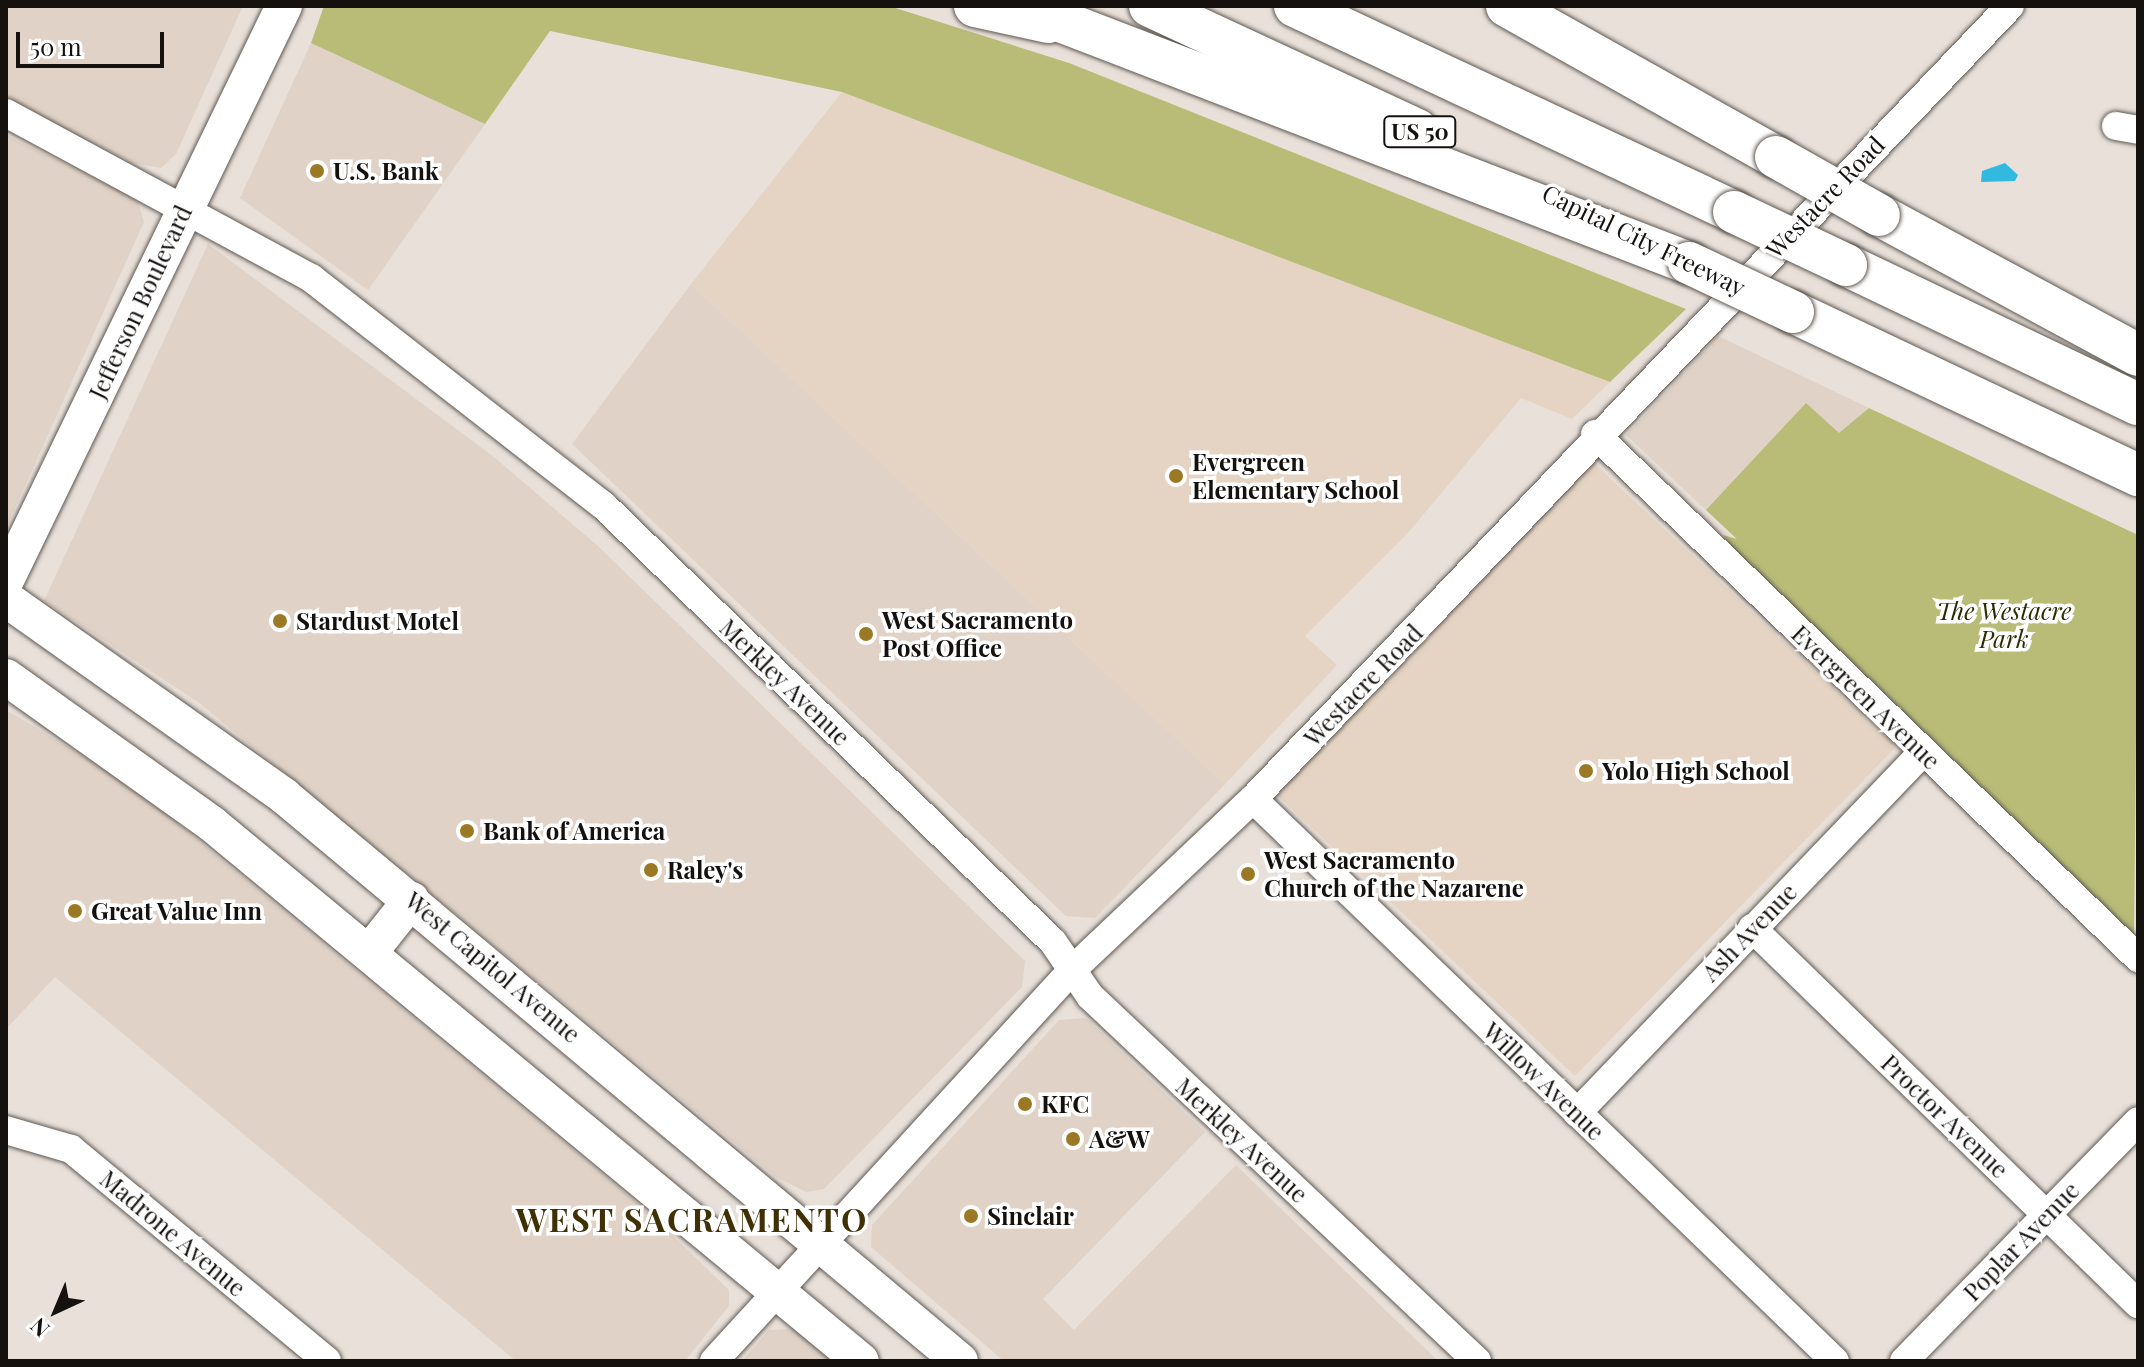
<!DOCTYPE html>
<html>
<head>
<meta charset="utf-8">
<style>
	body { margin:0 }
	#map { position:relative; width:2144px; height:1367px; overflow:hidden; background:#e8e0d9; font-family:"Playfair Display",serif }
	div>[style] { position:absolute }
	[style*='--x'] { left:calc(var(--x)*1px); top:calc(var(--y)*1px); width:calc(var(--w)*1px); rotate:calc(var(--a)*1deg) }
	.built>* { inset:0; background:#e0d2c6 }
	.education>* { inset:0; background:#e5d4c3 }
	.green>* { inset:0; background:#b8bc77 }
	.water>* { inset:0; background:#31b9df }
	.roads { filter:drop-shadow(0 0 2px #5f5852) drop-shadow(0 0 2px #5f5852) }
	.minor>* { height:28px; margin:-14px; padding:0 14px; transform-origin:14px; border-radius:14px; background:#fff }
	.major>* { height:36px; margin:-18px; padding:0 18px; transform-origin:18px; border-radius:18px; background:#fff }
	.highway>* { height:42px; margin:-21px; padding:0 21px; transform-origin:21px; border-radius:21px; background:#fff }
	.bridges { filter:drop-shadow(0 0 2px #5f5852) drop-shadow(0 0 2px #5f5852) }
	.highway-bridge>* { height:42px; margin:-21px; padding:0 21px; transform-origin:21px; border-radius:21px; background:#fff }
	.dots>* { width:22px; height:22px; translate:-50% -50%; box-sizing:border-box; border:4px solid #fff; border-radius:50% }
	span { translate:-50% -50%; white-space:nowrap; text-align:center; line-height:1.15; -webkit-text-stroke:7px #fff; paint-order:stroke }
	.shield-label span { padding:2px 6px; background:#fff; border:2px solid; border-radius:6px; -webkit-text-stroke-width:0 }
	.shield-label { font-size:22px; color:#14110f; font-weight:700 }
	.poi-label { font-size:24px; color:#14110f; font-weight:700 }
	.left { translate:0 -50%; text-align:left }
	.street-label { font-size:24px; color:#14110f }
	.park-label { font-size:24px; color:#2c2d01; font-style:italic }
	.district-label { font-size:32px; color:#403006; font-weight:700; letter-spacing:2px }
	.frame { position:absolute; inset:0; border:8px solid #14110f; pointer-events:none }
	.north { position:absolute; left:16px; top:1271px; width:80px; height:80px; -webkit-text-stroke:6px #fff; paint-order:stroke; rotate:224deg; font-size:22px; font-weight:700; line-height:32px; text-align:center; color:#14110f }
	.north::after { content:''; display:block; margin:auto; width:28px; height:36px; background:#14110f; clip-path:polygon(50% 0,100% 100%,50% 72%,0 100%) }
	.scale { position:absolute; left:16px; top:32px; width:148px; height:36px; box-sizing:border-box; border:4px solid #14110f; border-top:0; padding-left:10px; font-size:24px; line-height:28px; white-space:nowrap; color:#14110f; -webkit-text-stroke:6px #fff; paint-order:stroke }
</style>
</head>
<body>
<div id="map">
	<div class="built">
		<i style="clip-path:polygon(6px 6px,243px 6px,176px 154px,161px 168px,132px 163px,6px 99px)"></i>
		<i style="clip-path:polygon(311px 43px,485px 124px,368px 290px,240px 198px)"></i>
		<i style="clip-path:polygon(6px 135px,137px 198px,144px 222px,6px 528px)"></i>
		<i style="clip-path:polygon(208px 244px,494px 457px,599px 547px,1025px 961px,1022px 987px,824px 1189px,806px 1192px,776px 1177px,198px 702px,44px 601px)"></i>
		<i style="clip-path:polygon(691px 284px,1225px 784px,1095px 918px,1066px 916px,572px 444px)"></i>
		<i style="clip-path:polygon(1718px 336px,1869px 408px,1740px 542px,1626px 435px)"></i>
		<i style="clip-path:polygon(6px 710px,129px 783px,646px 1210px,729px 1290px,729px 1306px,685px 1361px,516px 1361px,55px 977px,6px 1029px)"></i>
		<i style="clip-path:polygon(1086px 1018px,1205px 1132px,1043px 1299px,1074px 1330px,1236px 1165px,1438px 1361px,1004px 1361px,871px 1247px,872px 1225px,1059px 1020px)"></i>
		<i style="clip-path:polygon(794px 1329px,832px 1361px,742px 1361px,769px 1330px)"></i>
	</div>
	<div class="education">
		<i style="clip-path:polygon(842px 92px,1610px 382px,1572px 419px,1521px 398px,1407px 534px,1305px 636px,1337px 665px,1225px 784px,691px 284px)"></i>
		<i style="clip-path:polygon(1594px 463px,1896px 747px,1575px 1076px,1277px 795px)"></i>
	</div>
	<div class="green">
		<i style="clip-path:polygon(324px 6px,889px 6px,1069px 63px,1686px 309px,1610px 382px,842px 92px,550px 31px,485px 124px,311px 43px)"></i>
		<i style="clip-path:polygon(1806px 403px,1839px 433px,1869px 408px,2138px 535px,2134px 936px,1730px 547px,1723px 535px,1737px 539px,1706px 510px)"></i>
	</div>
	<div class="water">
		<i style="clip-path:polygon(2005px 163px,2018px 175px,2015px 181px,1981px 182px,1982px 171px)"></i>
	</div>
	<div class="roads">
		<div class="minor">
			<i style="--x:6;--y:113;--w:347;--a:28.4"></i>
			<i style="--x:311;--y:278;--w:370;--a:37.9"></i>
			<i style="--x:603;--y:505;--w:627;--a:44.16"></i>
			<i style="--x:1053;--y:942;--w:65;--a:55.6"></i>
			<i style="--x:1090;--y:996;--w:532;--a:43.32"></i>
			<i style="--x:2116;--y:126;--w:22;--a:10"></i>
			<i style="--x:1595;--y:434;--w:755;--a:43.98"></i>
			<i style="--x:1253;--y:799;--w:809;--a:44"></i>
			<i style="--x:1752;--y:928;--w:539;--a:44.25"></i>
			<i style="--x:1577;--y:1113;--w:500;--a:-46.22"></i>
			<i style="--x:6;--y:1130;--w:68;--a:16.3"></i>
			<i style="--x:71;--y:1149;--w:332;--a:39.6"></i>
			<i style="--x:714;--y:1361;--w:530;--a:-47.52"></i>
			<i style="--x:1072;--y:970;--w:249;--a:-43.4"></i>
			<i style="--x:1253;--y:799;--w:1096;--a:-46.33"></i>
			<i style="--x:1904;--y:1361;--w:335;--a:-45.7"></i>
		</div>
		<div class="major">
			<i style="--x:6;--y:580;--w:638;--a:-64.16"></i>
			<i style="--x:6;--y:599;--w:341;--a:35.3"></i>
			<i style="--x:284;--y:796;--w:881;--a:39.89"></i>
			<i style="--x:6;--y:677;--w:253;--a:35.5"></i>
			<i style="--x:212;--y:824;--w:842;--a:39.61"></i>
			<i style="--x:369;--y:953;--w:68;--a:-51.6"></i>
		</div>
		<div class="highway">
			<i style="--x:975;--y:6;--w:75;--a:12.4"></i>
			<i style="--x:1021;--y:6;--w:716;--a:21.04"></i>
			<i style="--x:1150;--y:6;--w:294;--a:24.9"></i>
			<i style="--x:1295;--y:6;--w:485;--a:25.1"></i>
			<i style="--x:1507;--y:6;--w:308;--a:29.3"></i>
			<i style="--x:1879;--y:215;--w:294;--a:28.4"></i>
			<i style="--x:1846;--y:265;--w:323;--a:25.5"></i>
			<i style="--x:1793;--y:312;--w:382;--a:25.3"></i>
		</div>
	</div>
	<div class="bridges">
		<div class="highway-bridge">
			<i style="--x:1776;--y:157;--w:118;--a:29.4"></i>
			<i style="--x:1734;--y:212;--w:124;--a:25.3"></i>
			<i style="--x:1689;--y:263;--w:115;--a:25.2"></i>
		</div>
	</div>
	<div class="dots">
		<i style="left:317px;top:171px;background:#9b7924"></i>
		<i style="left:1176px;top:476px;background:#9b7924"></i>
		<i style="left:280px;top:621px;background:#9b7924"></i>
		<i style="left:866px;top:634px;background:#9b7924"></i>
		<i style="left:1586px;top:771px;background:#9b7924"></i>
		<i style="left:467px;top:831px;background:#9b7924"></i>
		<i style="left:651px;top:870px;background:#9b7924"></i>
		<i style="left:1248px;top:874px;background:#9b7924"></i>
		<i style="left:75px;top:911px;background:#9b7924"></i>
		<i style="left:1025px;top:1104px;background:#9b7924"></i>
		<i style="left:1073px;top:1139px;background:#9b7924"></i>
		<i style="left:971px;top:1216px;background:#9b7924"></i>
	</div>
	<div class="shield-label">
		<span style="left:1420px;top:132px">US 50</span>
	</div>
	<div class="poi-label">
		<span class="left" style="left:333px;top:171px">U.S. Bank</span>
		<span class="left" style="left:1192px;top:476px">Evergreen<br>Elementary School</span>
		<span class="left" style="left:882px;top:634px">West Sacramento<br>Post Office</span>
		<span class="left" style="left:296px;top:621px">Stardust Motel</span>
		<span class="left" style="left:1602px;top:771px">Yolo High School</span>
		<span class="left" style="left:483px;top:831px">Bank of America</span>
		<span class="left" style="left:1264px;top:874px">West Sacramento<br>Church of the Nazarene</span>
		<span class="left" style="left:667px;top:870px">Raley's</span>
		<span class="left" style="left:91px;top:911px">Great Value Inn</span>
		<span class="left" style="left:1041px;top:1104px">KFC</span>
		<span class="left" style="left:1089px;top:1139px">A&amp;W</span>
		<span class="left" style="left:987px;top:1216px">Sinclair</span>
	</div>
	<div class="street-label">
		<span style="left:1825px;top:197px;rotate:-46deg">Westacre Road</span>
		<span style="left:1644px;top:240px;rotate:26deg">Capital City Freeway</span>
		<span style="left:140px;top:302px;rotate:-65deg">Jefferson Boulevard</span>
		<span style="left:785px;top:682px;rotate:44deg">Merkley Avenue</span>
		<span style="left:1363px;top:685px;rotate:-46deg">Westacre Road</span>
		<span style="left:1866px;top:697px;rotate:44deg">Evergreen Avenue</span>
		<span style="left:1749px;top:932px;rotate:-46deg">Ash Avenue</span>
		<span style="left:493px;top:967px;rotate:40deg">West Capitol Avenue</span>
		<span style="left:1544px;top:1081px;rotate:44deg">Willow Avenue</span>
		<span style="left:1945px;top:1116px;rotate:44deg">Proctor Avenue</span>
		<span style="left:1242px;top:1140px;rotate:43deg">Merkley Avenue</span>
		<span style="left:173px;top:1233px;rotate:40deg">Madrone Avenue</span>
		<span style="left:2021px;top:1241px;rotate:-46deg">Poplar Avenue</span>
	</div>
	<div class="park-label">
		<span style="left:2004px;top:625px">The Westacre<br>Park</span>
	</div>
	<div class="district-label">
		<span style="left:692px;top:1219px">WEST SACRAMENTO</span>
	</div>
	<div class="frame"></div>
	<div class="north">N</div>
	<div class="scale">50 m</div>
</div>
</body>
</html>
